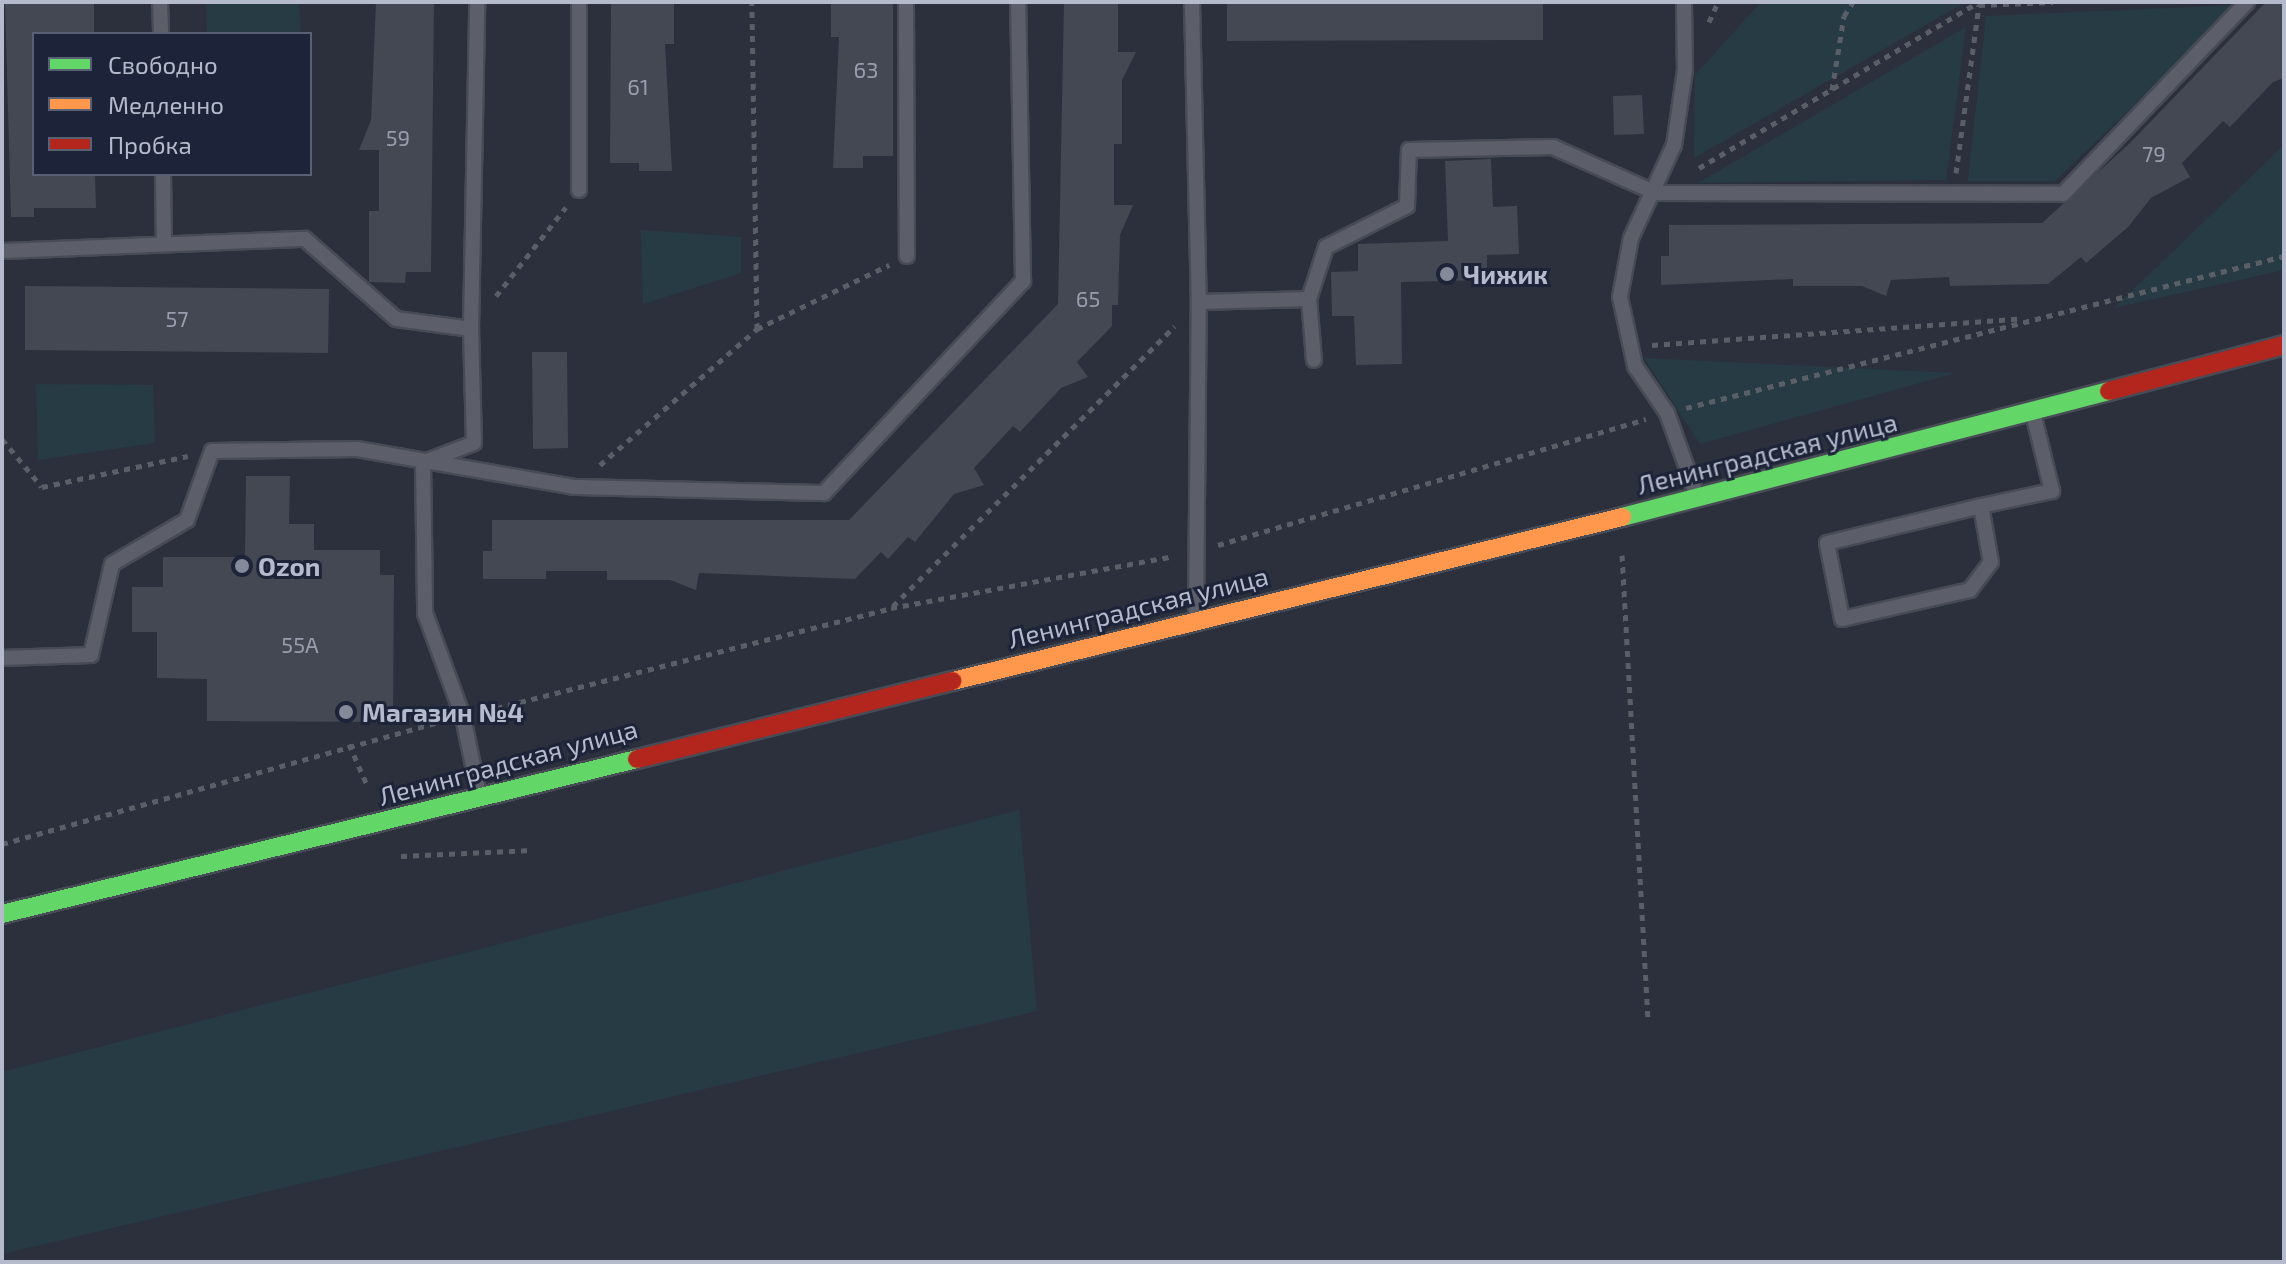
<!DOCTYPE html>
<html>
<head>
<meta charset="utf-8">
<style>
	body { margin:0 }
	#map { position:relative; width:2286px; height:1264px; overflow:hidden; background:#2b303c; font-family:"Exo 2",sans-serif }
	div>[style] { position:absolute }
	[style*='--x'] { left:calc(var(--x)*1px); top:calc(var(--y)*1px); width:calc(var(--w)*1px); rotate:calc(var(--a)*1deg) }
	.green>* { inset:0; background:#273b44 }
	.building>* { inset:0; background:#444852 }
	.path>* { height:5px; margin-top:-2.5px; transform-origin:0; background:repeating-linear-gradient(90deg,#595e67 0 6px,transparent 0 12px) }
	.roads { filter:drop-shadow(2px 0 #474b55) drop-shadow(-2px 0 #474b55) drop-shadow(0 2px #474b55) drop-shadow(0 -2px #474b55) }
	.lane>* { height:14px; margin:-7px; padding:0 7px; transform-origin:7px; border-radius:7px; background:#5c5f69 }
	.fast>* { height:18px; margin:-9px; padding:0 9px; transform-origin:9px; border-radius:9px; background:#63d668 }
	.slow>* { height:18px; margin:-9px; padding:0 9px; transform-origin:9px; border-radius:9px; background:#ff974d }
	.jam>* { height:18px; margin:-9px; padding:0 9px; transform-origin:9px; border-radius:9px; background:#b3261e }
	.dots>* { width:22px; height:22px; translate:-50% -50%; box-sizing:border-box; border:4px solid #1d2439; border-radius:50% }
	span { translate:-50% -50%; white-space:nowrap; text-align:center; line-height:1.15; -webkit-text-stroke:6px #1d2439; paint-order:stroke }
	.number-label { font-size:22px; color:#999eae }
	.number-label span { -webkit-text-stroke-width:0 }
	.poi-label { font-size:26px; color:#b5bbcd; font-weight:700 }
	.left { translate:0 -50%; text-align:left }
	.street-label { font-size:26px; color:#b5bbcd }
	.frame { position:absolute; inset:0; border:4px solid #b5bbcd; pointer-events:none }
	.legend { position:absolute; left:32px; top:32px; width:280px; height:144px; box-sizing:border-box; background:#1d2439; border:2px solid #5a6074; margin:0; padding:10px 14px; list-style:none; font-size:24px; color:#b5bbcd }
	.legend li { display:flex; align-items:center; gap:16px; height:40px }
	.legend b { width:40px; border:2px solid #5a6074 }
</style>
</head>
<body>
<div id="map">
	<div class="green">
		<i style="clip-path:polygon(206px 2px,299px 2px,301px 34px,207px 34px)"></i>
		<i style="clip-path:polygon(1761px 2px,1966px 2px,1694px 158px,1695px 75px)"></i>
		<i style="clip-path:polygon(2238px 5px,2055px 181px,1968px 181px,1986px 16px)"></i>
		<i style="clip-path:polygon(1966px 27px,1946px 180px,1698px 183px)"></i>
		<i style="clip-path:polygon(2284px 145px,2284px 270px,2114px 308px)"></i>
		<i style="clip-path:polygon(641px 230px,741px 237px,741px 273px,643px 304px)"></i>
		<i style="clip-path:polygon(1644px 358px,1956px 373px,1700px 444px)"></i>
		<i style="clip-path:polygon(36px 384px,153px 385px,155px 443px,38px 460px)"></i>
		<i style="clip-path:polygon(1019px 810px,1037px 1011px,2px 1254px,2px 1072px)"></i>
	</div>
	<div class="building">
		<i style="clip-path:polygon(5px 2px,94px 2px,94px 34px,34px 34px,34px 174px,95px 174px,96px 208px,34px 208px,34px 217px,11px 217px)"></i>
		<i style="clip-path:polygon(376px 2px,434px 2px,431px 272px,406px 272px,405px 283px,369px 282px,369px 211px,379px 211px,379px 150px,359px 150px,371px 120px)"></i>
		<i style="clip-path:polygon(611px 2px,674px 2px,674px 44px,665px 44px,672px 171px,639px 171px,639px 163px,610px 163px)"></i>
		<i style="clip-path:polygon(831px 2px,893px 2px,893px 156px,863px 156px,863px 168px,833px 168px,839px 37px,831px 37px)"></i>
		<i style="clip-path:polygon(1064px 2px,1118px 2px,1118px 52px,1136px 52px,1122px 80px,1122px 144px,1114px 144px,1114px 205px,1133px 205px,1120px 235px,1118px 305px,1112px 305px,1112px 326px,1077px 362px,1088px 377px,1061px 388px,1020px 432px,1013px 426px,974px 468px,984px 485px,954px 494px,915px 542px,908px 537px,888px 559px,881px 552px,855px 579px,699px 573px,696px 590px,670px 580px,607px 580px,607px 571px,546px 571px,546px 579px,483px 579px,483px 551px,492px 551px,492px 520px,849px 520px,1058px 304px)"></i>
		<i style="clip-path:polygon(1227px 2px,1543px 2px,1543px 40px,1227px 41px)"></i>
		<i style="clip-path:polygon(2266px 2px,2284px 2px,2284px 78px,2273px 82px,2230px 127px,2223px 121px,2182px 163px,2190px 177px,2151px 198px,2128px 227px,2086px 263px,2081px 257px,2048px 284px,1950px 286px,1949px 277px,1891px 280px,1886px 296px,1862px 286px,1793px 286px,1793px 279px,1661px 285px,1661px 256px,1669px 256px,1669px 225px,2042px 223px,2130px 143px)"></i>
		<i style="clip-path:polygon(1642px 95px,1644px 134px,1614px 135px,1613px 96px)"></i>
		<i style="clip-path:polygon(1491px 159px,1493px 207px,1517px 206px,1519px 254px,1487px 255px,1487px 280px,1401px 282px,1402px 364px,1356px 365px,1354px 316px,1332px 316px,1331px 272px,1358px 271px,1358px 244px,1448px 241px,1445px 161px)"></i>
		<i style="clip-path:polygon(25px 286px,329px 289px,328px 353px,25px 350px)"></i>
		<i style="clip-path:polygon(532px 352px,567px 352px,568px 448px,533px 449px)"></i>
		<i style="clip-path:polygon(246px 476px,290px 476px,289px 524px,314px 524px,314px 550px,380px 550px,380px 575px,394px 575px,393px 722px,207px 721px,207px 679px,157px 678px,157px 632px,132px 632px,132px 587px,163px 587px,163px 557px,245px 557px)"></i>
	</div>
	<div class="path">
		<i style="--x:1709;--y:22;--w:22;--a:-66"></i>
		<i style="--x:1832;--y:90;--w:75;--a:-80.8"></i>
		<i style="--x:1844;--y:16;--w:17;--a:-57"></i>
		<i style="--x:1699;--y:168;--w:326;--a:-30.7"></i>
		<i style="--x:1956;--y:173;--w:170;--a:-82.2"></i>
		<i style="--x:1979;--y:5;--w:74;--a:-2.3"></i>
		<i style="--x:496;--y:296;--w:113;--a:-51.8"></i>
		<i style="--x:757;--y:329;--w:147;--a:-25.9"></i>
		<i style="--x:1652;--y:345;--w:366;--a:-4.1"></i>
		<i style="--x:1686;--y:408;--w:617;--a:-14.26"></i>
		<i style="--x:2;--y:439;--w:62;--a:50.2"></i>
		<i style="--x:42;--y:487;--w:149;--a:-12"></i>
		<i style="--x:600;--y:465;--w:208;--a:-40.9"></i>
		<i style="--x:757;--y:329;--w:327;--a:-90.9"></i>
		<i style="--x:1218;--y:545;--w:446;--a:-16.4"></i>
		<i style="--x:1622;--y:555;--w:467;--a:86.8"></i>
		<i style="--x:893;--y:606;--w:397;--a:-44.8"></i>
		<i style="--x:485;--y:711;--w:419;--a:-14.2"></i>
		<i style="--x:891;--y:608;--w:287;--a:-10.4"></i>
		<i style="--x:349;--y:744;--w:47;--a:66.2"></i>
		<i style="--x:2;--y:844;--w:455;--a:-15.6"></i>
		<i style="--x:401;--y:856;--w:130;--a:-2.6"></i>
	</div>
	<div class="roads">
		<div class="lane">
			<i style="--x:160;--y:2;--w:32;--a:88"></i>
			<i style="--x:579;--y:2;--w:188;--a:90"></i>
			<i style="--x:906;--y:2;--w:254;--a:89.8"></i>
			<i style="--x:1192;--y:2;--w:300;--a:88.7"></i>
			<i style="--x:1684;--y:2;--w:68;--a:89.2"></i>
			<i style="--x:1685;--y:70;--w:76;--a:98.3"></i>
			<i style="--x:1674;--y:145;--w:102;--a:114.8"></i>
			<i style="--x:1631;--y:238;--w:60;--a:100.6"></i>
			<i style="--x:1620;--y:297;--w:71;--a:77.7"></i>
			<i style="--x:1635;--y:366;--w:57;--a:55.8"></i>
			<i style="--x:1667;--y:413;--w:88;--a:70.1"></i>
			<i style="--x:163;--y:174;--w:70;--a:89.2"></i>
			<i style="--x:2;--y:251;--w:303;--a:-2.3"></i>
			<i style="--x:305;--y:239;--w:121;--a:41.3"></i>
			<i style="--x:396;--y:319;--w:76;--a:7.6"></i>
			<i style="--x:1309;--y:299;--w:61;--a:85.3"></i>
			<i style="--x:423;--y:462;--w:151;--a:89.2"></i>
			<i style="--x:425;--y:613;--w:111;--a:69.9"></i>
			<i style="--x:463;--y:717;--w:79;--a:78.3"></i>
			<i style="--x:424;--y:462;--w:53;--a:-20.8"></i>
			<i style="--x:474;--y:443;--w:114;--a:-91.5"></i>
			<i style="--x:471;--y:329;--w:327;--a:-88.9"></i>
			<i style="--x:1981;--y:506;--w:57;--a:79.9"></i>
			<i style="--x:1991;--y:562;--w:35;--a:127"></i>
			<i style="--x:1970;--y:590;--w:131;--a:167.2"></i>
			<i style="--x:1842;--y:619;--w:77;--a:-101.2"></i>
			<i style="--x:1827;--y:543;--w:158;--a:-13.5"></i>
			<i style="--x:1981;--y:506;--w:73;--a:-11.9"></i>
			<i style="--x:2052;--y:491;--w:80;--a:-103.7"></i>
			<i style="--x:1196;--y:619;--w:317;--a:-89.5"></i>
			<i style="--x:1199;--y:302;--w:110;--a:-1.6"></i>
			<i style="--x:1309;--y:299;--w:55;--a:-71.9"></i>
			<i style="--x:1326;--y:247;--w:91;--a:-26.8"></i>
			<i style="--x:1407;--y:206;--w:56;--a:-88"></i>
			<i style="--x:1409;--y:150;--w:144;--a:-1.2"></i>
			<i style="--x:1553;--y:147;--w:113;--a:24.1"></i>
			<i style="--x:1656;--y:193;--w:407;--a:0.1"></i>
			<i style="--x:2063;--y:194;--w:266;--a:-46.2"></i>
			<i style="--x:2;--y:658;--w:89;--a:-1.9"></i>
			<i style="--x:91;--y:655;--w:93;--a:-77"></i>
			<i style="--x:112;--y:564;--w:87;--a:-30.4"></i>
			<i style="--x:187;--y:520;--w:73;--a:-70.1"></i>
			<i style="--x:212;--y:451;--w:145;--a:-0.8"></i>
			<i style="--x:357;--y:449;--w:220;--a:9.9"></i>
			<i style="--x:574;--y:487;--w:250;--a:1.4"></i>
			<i style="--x:824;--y:493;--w:291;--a:-46.8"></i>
			<i style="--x:1023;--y:281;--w:279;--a:-91"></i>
		</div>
		<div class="fast">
			<i style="--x:1622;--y:517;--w:503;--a:-14.51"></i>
			<i style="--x:2;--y:914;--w:654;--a:-13.72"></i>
		</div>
		<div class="slow">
			<i style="--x:953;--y:681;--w:689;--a:-13.77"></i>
		</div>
		<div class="jam">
			<i style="--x:2109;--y:391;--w:181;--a:-14.7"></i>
			<i style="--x:637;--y:759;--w:325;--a:-13.9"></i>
		</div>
	</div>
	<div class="dots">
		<i style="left:1447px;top:274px;background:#858a9a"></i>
		<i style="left:242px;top:566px;background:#858a9a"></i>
		<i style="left:346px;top:712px;background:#858a9a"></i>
	</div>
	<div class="number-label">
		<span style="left:866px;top:70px">63</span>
		<span style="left:638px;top:87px">61</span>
		<span style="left:398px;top:138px">59</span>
		<span style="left:2154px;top:154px">79</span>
		<span style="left:1088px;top:299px">65</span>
		<span style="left:177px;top:319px">57</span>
		<span style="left:300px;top:645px">55А</span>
	</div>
	<div class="poi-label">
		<span class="left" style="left:1463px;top:274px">Чижик</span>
		<span class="left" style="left:258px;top:566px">Ozon</span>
		<span class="left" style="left:362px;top:712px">Магазин №4</span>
	</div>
	<div class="street-label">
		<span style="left:1767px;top:453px;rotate:-14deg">Ленинградская улица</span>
		<span style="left:1138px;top:607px;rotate:-14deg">Ленинградская улица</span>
		<span style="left:508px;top:762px;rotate:-15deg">Ленинградская улица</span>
	</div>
	<div class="frame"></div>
	<ul class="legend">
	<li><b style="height:10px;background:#63d668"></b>Свободно</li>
	<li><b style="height:10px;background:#ff974d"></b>Медленно</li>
	<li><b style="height:10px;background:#b3261e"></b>Пробка</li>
	</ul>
</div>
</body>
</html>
